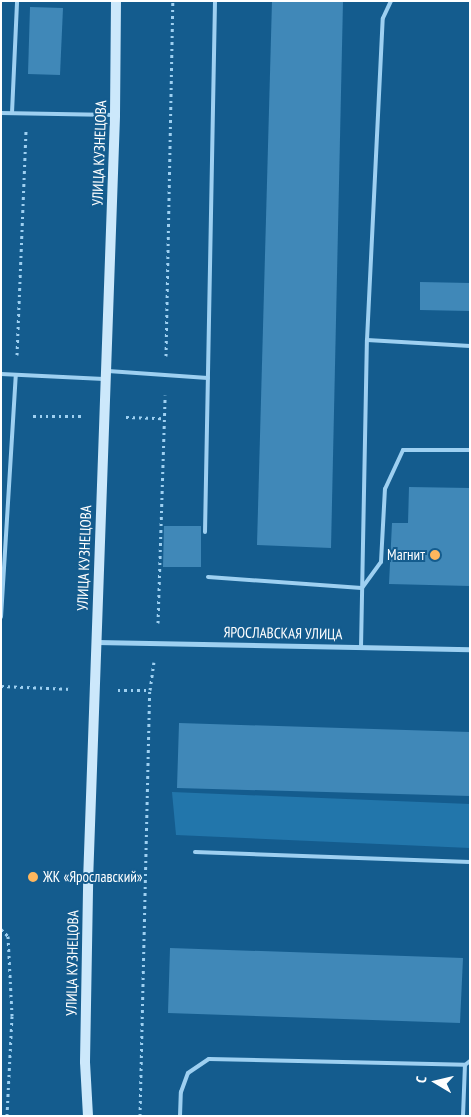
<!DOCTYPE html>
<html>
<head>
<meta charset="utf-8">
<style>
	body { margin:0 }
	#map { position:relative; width:471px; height:1117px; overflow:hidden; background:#145c8e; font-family:"PT Sans Narrow",sans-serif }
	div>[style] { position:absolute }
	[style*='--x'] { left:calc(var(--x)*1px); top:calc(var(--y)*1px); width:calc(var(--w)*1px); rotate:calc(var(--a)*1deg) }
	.green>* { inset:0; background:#2276ab }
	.building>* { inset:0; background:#4088b8 }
	.path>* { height:3px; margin-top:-1.5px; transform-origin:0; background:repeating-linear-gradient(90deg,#9ed0f1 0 2.5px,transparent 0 6.5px) }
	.lane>* { height:4px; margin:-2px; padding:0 2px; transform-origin:2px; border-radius:2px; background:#9ed0f1 }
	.street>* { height:5px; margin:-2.5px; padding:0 2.5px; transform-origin:2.5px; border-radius:2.5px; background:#9ed0f1 }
	.secondary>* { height:10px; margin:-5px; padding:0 5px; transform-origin:5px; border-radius:5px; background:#cce8fb }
	.dots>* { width:14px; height:14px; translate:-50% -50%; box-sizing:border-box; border:2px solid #145c8e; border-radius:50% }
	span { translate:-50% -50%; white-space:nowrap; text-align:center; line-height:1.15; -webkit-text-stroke:4px #145c8e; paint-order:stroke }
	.street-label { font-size:15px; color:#fff }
	.poi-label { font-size:15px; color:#fff }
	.right { translate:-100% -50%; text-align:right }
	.left { translate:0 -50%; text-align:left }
	.frame { position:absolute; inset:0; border:2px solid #fff; pointer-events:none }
	.north { position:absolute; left:411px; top:1057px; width:50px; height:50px; -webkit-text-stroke:4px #145c8e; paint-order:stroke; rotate:279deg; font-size:14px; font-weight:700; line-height:20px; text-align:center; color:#fff }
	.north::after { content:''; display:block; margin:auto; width:18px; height:22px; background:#fff; clip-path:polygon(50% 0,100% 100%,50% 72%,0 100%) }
</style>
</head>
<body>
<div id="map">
	<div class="green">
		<i style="clip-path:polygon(172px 792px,470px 804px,470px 848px,176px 835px)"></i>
	</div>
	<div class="building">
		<i style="clip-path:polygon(272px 1px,343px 1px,331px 548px,257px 545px)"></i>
		<i style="clip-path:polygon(30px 7px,63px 8px,60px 75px,28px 74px)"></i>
		<i style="clip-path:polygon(420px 282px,470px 283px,470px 311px,420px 310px)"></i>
		<i style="clip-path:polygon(409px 487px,470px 488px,470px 586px,389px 584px,392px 523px,408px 523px)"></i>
		<i style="clip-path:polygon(164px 526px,201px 526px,201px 567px,163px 567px)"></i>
		<i style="clip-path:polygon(179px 723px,470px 732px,470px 796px,177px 788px)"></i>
		<i style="clip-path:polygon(170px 948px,463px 958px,460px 1023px,168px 1013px)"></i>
	</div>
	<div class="path">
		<i style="--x:17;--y:355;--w:224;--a:-87.7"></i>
		<i style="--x:166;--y:356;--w:355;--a:-88.9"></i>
		<i style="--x:33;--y:416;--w:49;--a:0"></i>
		<i style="--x:126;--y:417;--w:37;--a:2"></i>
		<i style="--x:158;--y:623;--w:228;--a:-88.2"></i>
		<i style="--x:1;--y:686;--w:71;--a:2.4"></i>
		<i style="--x:118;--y:690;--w:32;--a:0"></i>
		<i style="--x:1;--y:929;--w:10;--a:45"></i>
		<i style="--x:8;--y:936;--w:80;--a:87.1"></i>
		<i style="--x:12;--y:1016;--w:100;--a:92.9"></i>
		<i style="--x:140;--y:1116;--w:426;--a:-88.7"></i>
		<i style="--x:150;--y:690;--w:28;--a:-82"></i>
	</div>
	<div class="lane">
		<i style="--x:1;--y:113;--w:113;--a:1"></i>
		<i style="--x:12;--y:113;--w:112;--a:-87.4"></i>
		<i style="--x:367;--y:340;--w:103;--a:3.3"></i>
		<i style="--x:108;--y:371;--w:100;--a:4"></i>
		<i style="--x:1;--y:374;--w:103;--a:2.8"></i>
		<i style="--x:205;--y:532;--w:531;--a:-88.92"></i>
		<i style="--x:208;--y:577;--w:154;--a:4.1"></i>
		<i style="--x:362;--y:588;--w:32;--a:-54"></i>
		<i style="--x:381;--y:562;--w:73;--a:-86.9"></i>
		<i style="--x:385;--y:489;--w:43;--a:-65.2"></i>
		<i style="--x:403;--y:450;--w:67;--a:0"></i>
		<i style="--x:1;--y:617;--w:242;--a:-86.5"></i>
		<i style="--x:361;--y:648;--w:308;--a:-88.9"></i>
		<i style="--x:367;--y:340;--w:322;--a:-87.2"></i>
		<i style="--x:383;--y:18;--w:19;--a:-65"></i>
		<i style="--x:195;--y:852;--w:275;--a:2.1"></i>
		<i style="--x:180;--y:1116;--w:24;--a:-88"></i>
		<i style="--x:181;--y:1092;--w:20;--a:-70"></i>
		<i style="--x:188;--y:1073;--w:25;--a:-34"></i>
		<i style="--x:209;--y:1059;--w:256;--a:1.3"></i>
		<i style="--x:463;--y:1116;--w:51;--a:-87.8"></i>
		<i style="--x:465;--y:1065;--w:6;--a:-39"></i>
	</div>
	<div class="street">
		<i style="--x:96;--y:642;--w:374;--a:1.1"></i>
	</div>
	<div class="secondary">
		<i style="--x:88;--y:1116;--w:54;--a:-93.2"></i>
		<i style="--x:85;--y:1062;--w:180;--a:-89"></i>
		<i style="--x:88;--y:882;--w:767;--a:-87.98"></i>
		<i style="--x:115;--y:115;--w:114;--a:-89.5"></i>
	</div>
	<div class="dots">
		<i style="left:435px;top:555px;background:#ffb75d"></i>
		<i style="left:33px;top:877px;background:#ffb75d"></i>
	</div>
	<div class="street-label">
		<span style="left:99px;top:153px;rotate:-88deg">УЛИЦА КУЗНЕЦОВА</span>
		<span style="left:84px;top:558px;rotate:-88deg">УЛИЦА КУЗНЕЦОВА</span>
		<span style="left:283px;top:633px;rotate:1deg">ЯРОСЛАВСКАЯ УЛИЦА</span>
		<span style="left:72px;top:963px;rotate:-89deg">УЛИЦА КУЗНЕЦОВА</span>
	</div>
	<div class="poi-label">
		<span class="right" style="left:425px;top:555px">Магнит</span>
		<span class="left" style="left:43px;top:877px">ЖК «Ярославский»</span>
	</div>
	<div class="frame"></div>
	<div class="north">С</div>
</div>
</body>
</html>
